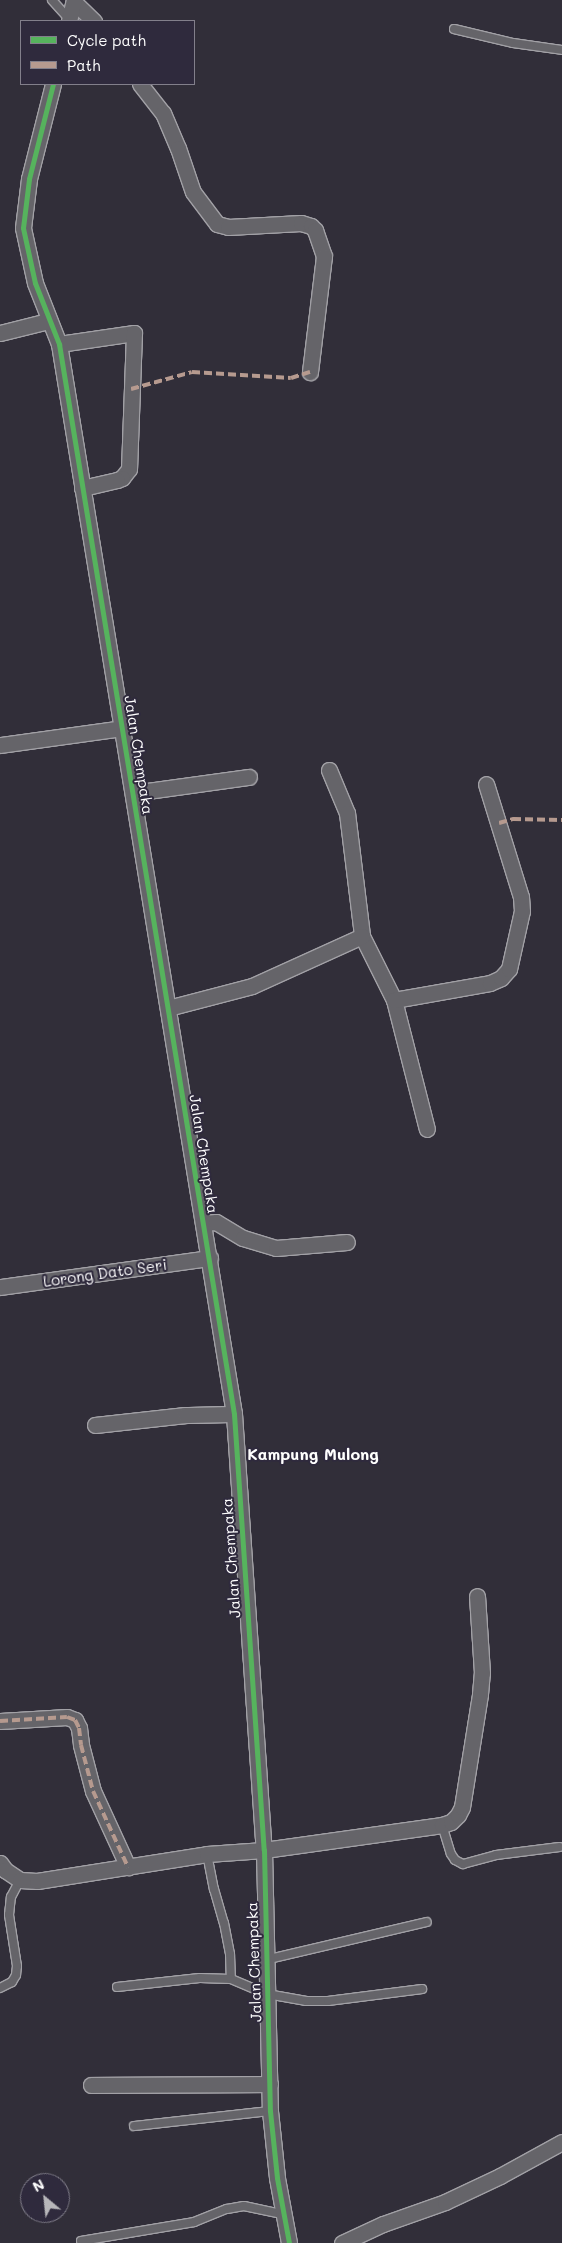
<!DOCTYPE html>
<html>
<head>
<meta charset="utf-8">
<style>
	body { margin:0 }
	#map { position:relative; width:562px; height:2243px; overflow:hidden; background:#312e39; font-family:Mali,sans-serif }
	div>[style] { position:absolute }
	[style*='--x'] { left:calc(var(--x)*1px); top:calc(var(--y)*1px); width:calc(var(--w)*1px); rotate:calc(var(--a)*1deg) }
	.roads { filter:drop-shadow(1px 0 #a2a1a6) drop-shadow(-1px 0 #a2a1a6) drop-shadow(0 1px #a2a1a6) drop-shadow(0 -1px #a2a1a6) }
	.service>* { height:8px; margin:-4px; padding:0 4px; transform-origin:4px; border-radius:4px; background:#656469 }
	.minor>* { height:15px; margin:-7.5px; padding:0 7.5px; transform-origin:7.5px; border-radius:7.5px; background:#656469 }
	.quiet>* { height:4px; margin-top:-2px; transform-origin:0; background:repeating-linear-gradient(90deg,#b69a8f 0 8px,transparent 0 12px) }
	.cycleway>* { height:5px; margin:-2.5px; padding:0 2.5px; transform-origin:2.5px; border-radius:2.5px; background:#56b35d }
	span { translate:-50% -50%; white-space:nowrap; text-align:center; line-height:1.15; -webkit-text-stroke:4px #2f2a3d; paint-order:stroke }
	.street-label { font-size:15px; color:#fff }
	.neighbourhood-label { font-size:16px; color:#fff; font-weight:700 }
	.legend { position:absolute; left:20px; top:20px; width:175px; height:65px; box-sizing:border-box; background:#2f2a3d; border:1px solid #827f8b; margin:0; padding:6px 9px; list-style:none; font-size:15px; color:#fff }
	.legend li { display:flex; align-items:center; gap:10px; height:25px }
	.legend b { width:25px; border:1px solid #827f8b }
	.north { position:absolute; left:20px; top:2173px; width:50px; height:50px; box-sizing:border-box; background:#2f2a3d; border:1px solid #827f8b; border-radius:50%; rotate:332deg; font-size:14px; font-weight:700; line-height:20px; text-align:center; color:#fff }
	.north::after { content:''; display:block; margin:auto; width:18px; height:22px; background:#b7b6ba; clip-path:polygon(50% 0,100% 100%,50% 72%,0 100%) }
</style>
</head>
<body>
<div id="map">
	<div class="roads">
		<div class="service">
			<i style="--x:52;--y:0;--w:25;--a:48"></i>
			<i style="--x:454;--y:29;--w:61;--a:13.3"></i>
			<i style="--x:513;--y:43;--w:49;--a:8.1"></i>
			<i style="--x:442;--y:1825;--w:30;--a:73"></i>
			<i style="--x:451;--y:1854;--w:7;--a:56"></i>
			<i style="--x:455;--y:1860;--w:9;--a:27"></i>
			<i style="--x:463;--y:1864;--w:34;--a:-15"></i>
			<i style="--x:496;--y:1855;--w:64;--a:-7.1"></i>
			<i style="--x:207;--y:1854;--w:36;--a:79"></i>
			<i style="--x:214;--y:1889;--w:35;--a:74"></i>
			<i style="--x:224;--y:1923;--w:32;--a:79"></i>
			<i style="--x:230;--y:1954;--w:25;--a:88"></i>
			<i style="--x:265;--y:1960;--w:166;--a:-13.2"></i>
			<i style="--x:117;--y:1987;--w:83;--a:-6.2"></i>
			<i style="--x:200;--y:1978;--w:31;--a:2"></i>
			<i style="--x:231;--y:1979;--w:39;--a:23"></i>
			<i style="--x:267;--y:1994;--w:40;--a:10"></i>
			<i style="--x:306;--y:2001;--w:22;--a:0"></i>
			<i style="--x:328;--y:2001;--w:95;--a:-7.3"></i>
			<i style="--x:0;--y:1988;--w:13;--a:-27"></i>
			<i style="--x:12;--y:1982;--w:8;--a:-60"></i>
			<i style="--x:16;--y:1975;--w:9;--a:-84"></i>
			<i style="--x:17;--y:1966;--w:52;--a:-98.9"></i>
			<i style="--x:9;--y:1915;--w:18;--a:-84"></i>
			<i style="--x:11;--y:1897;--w:19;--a:-62"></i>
			<i style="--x:134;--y:2126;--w:137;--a:-6.3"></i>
			<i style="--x:81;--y:2241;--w:115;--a:-9.5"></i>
			<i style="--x:194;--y:2222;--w:35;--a:-22"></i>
			<i style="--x:227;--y:2209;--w:17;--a:-10"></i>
			<i style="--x:244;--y:2206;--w:39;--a:12"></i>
		</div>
		<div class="minor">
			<i style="--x:74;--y:2;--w:28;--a:44"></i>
			<i style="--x:69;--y:21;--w:22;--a:-77"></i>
			<i style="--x:53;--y:84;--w:98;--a:104.2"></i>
			<i style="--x:29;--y:179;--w:49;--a:97"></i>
			<i style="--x:23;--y:228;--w:56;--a:77.7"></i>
			<i style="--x:35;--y:283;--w:66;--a:68.5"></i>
			<i style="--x:59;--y:344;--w:1084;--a:80.71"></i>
			<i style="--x:234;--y:1414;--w:437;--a:86.1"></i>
			<i style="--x:264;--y:1850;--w:261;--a:88.7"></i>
			<i style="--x:270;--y:2111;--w:67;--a:84"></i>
			<i style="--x:277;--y:2178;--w:66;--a:79.5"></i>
			<i style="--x:140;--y:84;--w:37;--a:52"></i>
			<i style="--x:163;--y:113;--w:38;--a:67"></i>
			<i style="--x:178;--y:148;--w:46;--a:71.2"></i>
			<i style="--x:193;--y:192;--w:40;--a:53"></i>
			<i style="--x:217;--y:224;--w:11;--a:15"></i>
			<i style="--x:228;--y:227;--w:73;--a:-3.1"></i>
			<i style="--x:301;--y:223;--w:10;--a:17"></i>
			<i style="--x:311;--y:226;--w:6;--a:45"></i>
			<i style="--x:315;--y:230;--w:28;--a:71"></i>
			<i style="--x:324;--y:256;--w:117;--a:96.9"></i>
			<i style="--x:0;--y:333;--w:49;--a:-14"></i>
			<i style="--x:59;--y:344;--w:76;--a:-8.3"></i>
			<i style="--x:134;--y:333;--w:136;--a:92.1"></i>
			<i style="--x:129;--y:469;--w:11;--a:128"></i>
			<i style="--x:122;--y:478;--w:5;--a:158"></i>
			<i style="--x:117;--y:480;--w:36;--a:167"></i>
			<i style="--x:0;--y:745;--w:123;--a:-7.9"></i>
			<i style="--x:329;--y:770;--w:47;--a:67.3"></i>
			<i style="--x:347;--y:813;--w:124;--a:83"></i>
			<i style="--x:362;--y:936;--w:72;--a:63.4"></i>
			<i style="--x:394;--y:1000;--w:133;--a:75.7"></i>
			<i style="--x:133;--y:793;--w:117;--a:-7.9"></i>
			<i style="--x:394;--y:1000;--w:97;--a:-10"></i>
			<i style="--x:490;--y:983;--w:12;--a:-24"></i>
			<i style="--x:501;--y:978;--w:12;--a:-48"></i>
			<i style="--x:509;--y:969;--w:59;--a:-77.4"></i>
			<i style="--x:522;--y:911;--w:14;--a:-94"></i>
			<i style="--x:521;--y:897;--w:118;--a:-107.2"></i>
			<i style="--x:168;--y:1008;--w:87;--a:-14.7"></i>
			<i style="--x:252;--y:986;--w:121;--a:-24.4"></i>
			<i style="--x:203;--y:1223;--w:13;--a:-4"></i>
			<i style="--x:216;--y:1222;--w:31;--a:31"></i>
			<i style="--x:243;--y:1238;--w:34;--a:17"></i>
			<i style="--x:276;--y:1248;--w:71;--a:-4.8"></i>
			<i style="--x:0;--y:1287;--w:212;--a:-7.9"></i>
			<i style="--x:95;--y:1425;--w:91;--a:-6.3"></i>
			<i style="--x:185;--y:1415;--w:49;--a:-1.2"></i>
			<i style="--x:0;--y:1721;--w:67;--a:-3.4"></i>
			<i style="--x:67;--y:1717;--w:9;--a:21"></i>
			<i style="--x:75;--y:1720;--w:9;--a:63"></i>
			<i style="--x:79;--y:1728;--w:17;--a:83"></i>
			<i style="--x:81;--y:1745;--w:48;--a:75.4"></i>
			<i style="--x:93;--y:1791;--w:84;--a:65.3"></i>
			<i style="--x:0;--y:1863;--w:9;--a:54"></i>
			<i style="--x:5;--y:1870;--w:18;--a:34"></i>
			<i style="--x:20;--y:1880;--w:17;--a:3"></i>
			<i style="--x:37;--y:1881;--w:172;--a:-9"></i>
			<i style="--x:207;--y:1854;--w:57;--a:-4"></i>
			<i style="--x:264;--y:1850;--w:180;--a:-8"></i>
			<i style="--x:442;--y:1825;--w:9;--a:-18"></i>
			<i style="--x:451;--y:1822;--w:10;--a:-45"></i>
			<i style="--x:458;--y:1815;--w:9;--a:-63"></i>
			<i style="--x:462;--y:1807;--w:114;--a:-80.9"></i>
			<i style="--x:480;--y:1694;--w:21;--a:-85"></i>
			<i style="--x:482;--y:1673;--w:77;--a:-93.7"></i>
			<i style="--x:91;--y:2085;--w:179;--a:-0.3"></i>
			<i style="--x:342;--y:2243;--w:45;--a:-24.9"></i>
			<i style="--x:383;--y:2224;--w:66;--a:-19.5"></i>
			<i style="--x:445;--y:2202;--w:61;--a:-25.3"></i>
			<i style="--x:500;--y:2176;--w:71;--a:-28.7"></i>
		</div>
	</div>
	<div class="quiet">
		<i style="--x:131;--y:389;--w:63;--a:-15.6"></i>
		<i style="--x:192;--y:372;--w:99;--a:3.5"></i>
		<i style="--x:291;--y:378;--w:20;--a:-18"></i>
		<i style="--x:499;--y:823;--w:15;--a:-16"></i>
		<i style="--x:513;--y:819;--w:49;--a:1.2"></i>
		<i style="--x:0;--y:1721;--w:67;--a:-3.4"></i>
		<i style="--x:67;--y:1717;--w:9;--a:21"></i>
		<i style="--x:75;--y:1720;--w:9;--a:63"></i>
		<i style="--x:79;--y:1728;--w:17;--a:83"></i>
		<i style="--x:81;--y:1745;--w:48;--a:75.4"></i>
		<i style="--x:93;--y:1791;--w:84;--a:65.3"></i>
	</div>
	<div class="cycleway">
		<i style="--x:53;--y:84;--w:98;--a:104.2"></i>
		<i style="--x:29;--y:179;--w:49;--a:97"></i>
		<i style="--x:23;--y:228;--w:56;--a:77.7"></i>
		<i style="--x:35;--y:283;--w:66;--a:68.5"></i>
		<i style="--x:59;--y:344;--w:1084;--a:80.71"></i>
		<i style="--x:234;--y:1414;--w:437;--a:86.1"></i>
		<i style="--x:264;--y:1850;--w:261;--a:88.7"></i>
		<i style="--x:270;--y:2111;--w:67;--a:84"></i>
		<i style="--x:277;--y:2178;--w:66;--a:79.5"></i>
	</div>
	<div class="street-label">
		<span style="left:139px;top:755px;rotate:81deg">Jalan Chempaka</span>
		<span style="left:204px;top:1154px;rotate:81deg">Jalan Chempaka</span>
		<span style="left:105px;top:1273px;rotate:-8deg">Lorong Dato Seri</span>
		<span style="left:231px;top:1558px;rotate:-94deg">Jalan Chempaka</span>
		<span style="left:254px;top:1962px;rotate:-92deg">Jalan Chempaka</span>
	</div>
	<div class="neighbourhood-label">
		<span style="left:313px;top:1454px">Kampung Mulong</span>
	</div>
	<ul class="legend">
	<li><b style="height:6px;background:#56b35d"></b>Cycle path</li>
	<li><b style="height:6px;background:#b69a8f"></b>Path</li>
	</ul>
	<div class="north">N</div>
</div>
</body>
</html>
